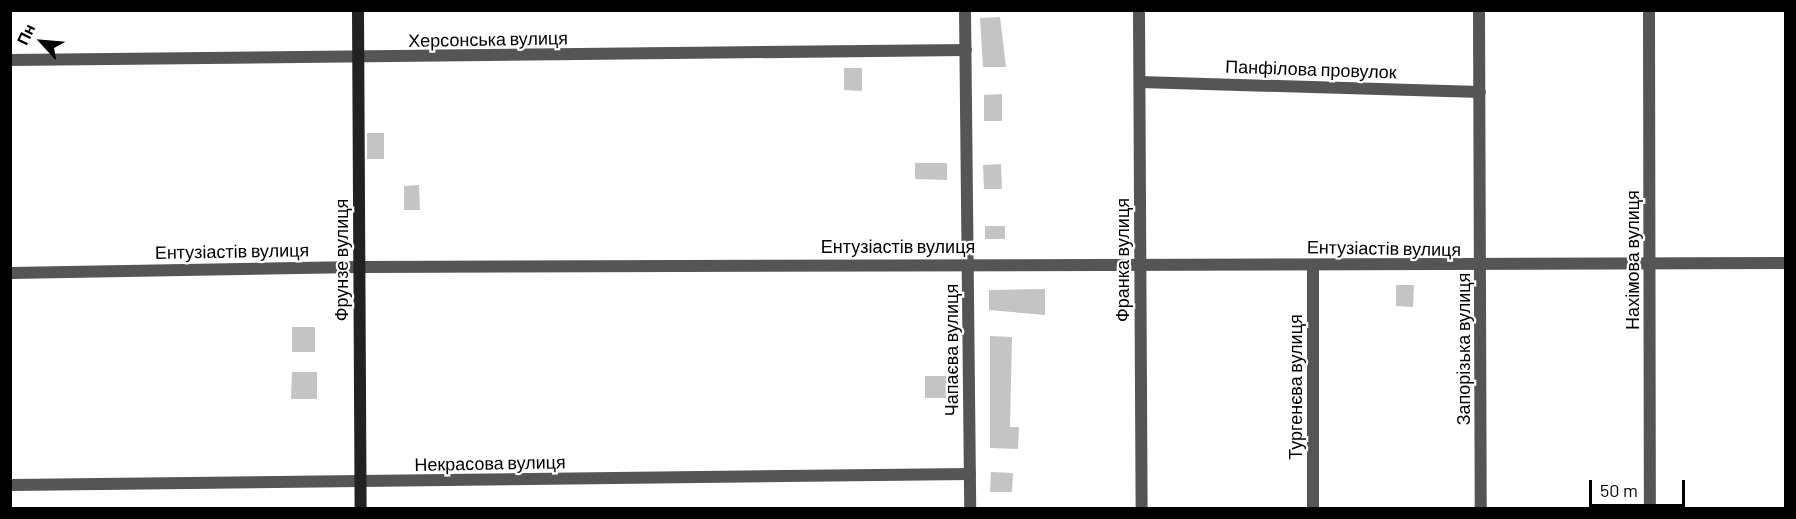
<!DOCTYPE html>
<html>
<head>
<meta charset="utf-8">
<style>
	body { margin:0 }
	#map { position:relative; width:1796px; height:519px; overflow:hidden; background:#fff; font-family:Barlow,sans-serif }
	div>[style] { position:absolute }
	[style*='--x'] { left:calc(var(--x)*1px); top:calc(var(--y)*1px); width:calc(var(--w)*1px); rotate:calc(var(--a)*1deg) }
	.building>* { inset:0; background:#c4c4c4 }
	.street>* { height:12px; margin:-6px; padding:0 6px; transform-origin:6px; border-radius:6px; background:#555 }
	.secondary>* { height:12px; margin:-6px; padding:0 6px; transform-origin:6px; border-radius:6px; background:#222 }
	span { translate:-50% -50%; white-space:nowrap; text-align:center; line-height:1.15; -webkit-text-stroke:4.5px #fff; paint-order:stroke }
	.street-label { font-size:18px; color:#000 }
	.frame { position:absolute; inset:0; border:12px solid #000; pointer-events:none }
	.north { position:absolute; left:12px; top:12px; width:60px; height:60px; -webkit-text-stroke:4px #fff; paint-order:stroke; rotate:296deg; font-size:16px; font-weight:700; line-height:24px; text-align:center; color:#000 }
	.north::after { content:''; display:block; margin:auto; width:21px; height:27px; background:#000; clip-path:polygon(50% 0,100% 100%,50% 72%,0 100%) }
	.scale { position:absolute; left:1589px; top:480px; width:96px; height:27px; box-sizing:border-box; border:3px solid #000; border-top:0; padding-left:8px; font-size:18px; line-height:21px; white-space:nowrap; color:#000; -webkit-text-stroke:4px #fff; paint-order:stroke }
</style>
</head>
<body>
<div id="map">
	<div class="building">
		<i style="clip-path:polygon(1000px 17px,1006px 67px,983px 67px,980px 18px)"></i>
		<i style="clip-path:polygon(844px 68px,862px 68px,862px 91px,844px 90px)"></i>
		<i style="clip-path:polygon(1002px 94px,1002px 121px,984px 121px,984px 95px)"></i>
		<i style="clip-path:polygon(367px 133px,384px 133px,384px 159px,367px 159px)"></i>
		<i style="clip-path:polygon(915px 163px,947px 163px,947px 180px,915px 179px)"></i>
		<i style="clip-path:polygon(1001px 164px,1002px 189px,984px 189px,983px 165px)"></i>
		<i style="clip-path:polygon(419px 185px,420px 210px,404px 210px,404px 186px)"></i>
		<i style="clip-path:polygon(985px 226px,1005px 226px,1005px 239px,985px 239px)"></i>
		<i style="clip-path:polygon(1396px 285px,1414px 285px,1413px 307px,1396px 306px)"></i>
		<i style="clip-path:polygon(1045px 289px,1045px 315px,989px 310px,989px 290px)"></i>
		<i style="clip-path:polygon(292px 327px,315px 327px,315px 352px,292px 352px)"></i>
		<i style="clip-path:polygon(990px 336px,1012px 337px,1010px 427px,1019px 427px,1018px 449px,990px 448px)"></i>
		<i style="clip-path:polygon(292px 372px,317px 372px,317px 399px,291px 399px)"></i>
		<i style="clip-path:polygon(925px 376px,949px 376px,949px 398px,925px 398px)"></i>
		<i style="clip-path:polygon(991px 472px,1013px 473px,1012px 492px,990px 492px)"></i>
	</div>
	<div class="street">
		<i style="--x:965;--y:10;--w:498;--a:89.4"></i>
		<i style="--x:1139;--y:10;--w:498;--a:89.7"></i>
		<i style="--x:1479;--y:10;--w:498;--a:89.8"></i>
		<i style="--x:1649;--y:10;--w:498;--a:89.9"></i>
		<i style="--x:10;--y:60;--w:956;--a:-0.6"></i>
		<i style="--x:1140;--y:82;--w:340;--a:1.7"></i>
		<i style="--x:10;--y:273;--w:349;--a:-1"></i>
		<i style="--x:359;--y:267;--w:1427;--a:-0.16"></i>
		<i style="--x:10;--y:485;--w:960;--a:-0.66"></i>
		<i style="--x:1313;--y:508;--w:243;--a:-90"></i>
	</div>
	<div class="secondary">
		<i style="--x:358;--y:10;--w:498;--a:89.7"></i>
	</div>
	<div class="street-label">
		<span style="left:488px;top:39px;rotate:-1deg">Херсонська вулиця</span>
		<span style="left:1311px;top:69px;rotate:2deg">Панфілова провулок</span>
		<span style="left:898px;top:246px">Ентузіастів вулиця</span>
		<span style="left:1384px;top:248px;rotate:1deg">Ентузіастів вулиця</span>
		<span style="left:232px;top:251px;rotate:-1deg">Ентузіастів вулиця</span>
		<span style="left:341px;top:260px;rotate:-90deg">Фрунзе вулиця</span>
		<span style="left:1122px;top:260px;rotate:-90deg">Франка вулиця</span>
		<span style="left:1632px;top:260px;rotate:-90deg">Нахімова вулиця</span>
		<span style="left:1463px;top:349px;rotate:-90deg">Запорізька вулиця</span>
		<span style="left:951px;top:350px;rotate:-90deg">Чапаєва вулиця</span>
		<span style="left:1295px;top:387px;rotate:-90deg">Тургенєва вулиця</span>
		<span style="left:490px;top:463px;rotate:-1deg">Некрасова вулиця</span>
	</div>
	<div class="frame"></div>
	<div class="north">Пн</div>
	<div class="scale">50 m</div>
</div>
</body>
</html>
